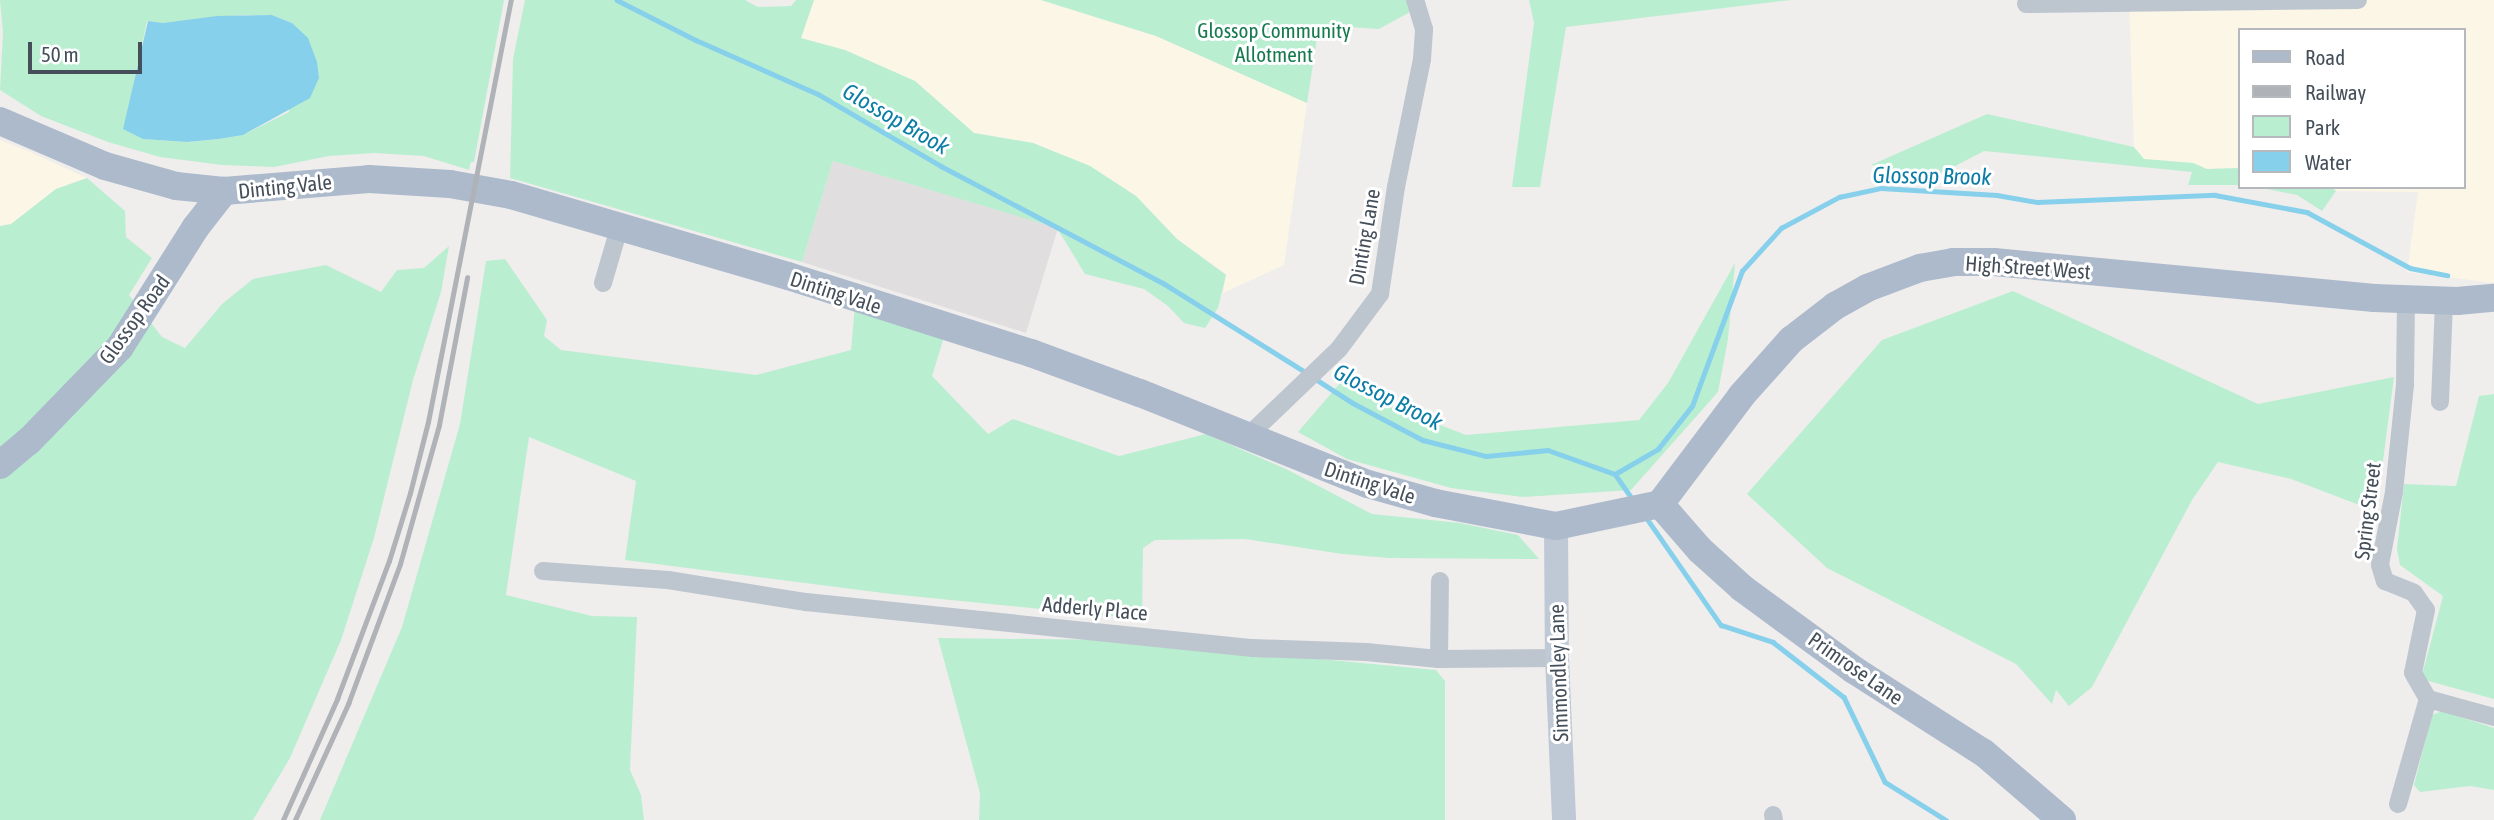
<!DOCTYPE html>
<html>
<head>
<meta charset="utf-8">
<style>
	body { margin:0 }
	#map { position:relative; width:2494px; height:820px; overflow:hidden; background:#f0eded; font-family:"Asap Condensed",sans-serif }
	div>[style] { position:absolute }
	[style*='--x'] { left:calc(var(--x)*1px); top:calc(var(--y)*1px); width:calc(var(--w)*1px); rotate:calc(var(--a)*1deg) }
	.commercial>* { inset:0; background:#fbf6e5 }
	.education>* { inset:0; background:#e1dedf }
	.green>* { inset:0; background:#baeed1 }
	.water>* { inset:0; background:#87d0eb }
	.stream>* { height:4.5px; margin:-2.25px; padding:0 2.25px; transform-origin:2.25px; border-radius:2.25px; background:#87d0eb }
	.street>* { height:18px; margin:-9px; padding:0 9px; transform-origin:9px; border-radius:9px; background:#bdc6cf }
	.secondary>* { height:24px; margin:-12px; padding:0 12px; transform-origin:12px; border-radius:12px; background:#bfc9d6 }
	.primary>* { height:28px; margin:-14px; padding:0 14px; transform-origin:14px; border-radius:14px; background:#acbacc }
	.rail>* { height:4.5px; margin:-2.25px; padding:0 2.25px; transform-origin:2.25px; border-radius:2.25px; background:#afb2b7 }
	span { translate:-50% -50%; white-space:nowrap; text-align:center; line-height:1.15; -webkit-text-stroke:6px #fff; paint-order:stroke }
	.park-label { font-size:21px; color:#177a4e }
	.street-label { font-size:21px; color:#454f5a }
	.water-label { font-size:23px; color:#0c7da6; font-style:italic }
	.legend { position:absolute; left:2238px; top:28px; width:228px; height:161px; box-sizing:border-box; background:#fff; border:2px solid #b5b9bd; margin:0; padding:9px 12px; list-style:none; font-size:21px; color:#454f5a }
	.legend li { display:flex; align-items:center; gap:14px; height:35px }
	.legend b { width:35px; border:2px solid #b5b9bd }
	.scale { position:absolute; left:28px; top:42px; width:114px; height:32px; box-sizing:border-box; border:4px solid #454f5a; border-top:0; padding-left:9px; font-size:21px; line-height:24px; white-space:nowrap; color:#454f5a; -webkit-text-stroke:5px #fff; paint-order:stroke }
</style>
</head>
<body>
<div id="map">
	<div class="commercial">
		<i style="clip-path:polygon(814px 0,1041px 0,1156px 36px,1307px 103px,1284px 265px,1223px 293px,1226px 274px,1177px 239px,1136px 196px,1090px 166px,1033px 143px,974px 133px,915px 81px,801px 38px)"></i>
		<i style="clip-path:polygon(2129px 0,2494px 0,2494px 283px,2407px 272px,2418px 192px,2336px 191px,2331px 187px,2464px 187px,2464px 30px,2240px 30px,2240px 168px,2206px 169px,2193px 163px,2144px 159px,2134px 147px)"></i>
		<i style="clip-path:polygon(0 140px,28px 151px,87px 178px,56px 189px,11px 224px,0 226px)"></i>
	</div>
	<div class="education">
		<i style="clip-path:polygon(833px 161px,1058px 228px,1026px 333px,802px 262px)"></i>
	</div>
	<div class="green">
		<i style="clip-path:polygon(evenodd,0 0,504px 0,474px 162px,471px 162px,469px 170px,424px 156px,374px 153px,329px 156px,274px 167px,222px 165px,160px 157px,108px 142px,41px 116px,0 90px,3px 33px,0 0,243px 15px,272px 15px,292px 23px,289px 112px,243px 135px,219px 139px,187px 142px,143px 139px,124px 129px,147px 21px,163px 23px,243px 15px)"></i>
		<i style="clip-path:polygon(525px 0,745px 0,758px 7px,791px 6px,796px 0,814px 0,801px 38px,845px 50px,915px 81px,974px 133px,1033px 143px,1090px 166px,1136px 196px,1177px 239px,1226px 275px,1218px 308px,1205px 328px,1184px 323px,1168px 306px,1144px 289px,1085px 274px,1057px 228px,833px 161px,802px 262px,510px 178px,513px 59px)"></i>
		<i style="clip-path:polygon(1041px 0,1407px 0,1410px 12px,1379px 29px,1319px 25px,1307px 103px,1156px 36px)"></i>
		<i style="clip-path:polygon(1529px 0,1791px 0,1566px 27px,1540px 187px,1512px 187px,1534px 23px)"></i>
		<i style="clip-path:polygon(1987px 114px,2134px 147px,2144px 159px,2193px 163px,2207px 169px,2240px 168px,2240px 185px,2188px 185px,2192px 172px,1984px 151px,1936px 176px,1871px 165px)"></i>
		<i style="clip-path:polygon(87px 178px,125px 211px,126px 237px,152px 258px,129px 295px,162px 337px,185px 348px,222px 304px,253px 279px,326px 265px,381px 292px,397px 270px,424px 268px,449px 246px,441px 292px,413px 380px,374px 538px,341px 640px,290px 758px,253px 820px,0 820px,0 226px,11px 224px,56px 189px)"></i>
		<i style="clip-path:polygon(2257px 187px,2331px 187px,2336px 191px,2322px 211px,2297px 195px)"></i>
		<i style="clip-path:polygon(505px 259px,547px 320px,544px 336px,561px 350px,756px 375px,851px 350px,855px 305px,945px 334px,932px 376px,988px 434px,1013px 419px,1119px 456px,1206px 434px,1288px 470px,1372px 514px,1460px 523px,1518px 535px,1539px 559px,1389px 558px,1342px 554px,1245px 539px,1155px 540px,1143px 548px,1142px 619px,891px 594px,625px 560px,636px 481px,529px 437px,506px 595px,592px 616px,637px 617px,630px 770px,641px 795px,644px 820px,320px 820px,402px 627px,460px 424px,486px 261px)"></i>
		<i style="clip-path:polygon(1735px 263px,1728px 339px,1718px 392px,1631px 490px,1523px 497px,1451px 488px,1347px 459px,1298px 432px,1346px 376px,1404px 411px,1466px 435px,1639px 420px,1668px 383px)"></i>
		<i style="clip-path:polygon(2013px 291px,2258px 404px,2394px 377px,2381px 476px,2370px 509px,2291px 479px,2218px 462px,2192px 500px,2092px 687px,2069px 706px,2056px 690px,2052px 704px,2016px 664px,1827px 568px,1747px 494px,1882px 340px)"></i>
		<i style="clip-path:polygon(2494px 394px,2494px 699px,2421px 679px,2443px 596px,2400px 565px,2397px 549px,2404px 484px,2456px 486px,2479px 396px)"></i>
		<i style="clip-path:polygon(938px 638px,1120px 640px,1436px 670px,1445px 681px,1445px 820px,979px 820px,980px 793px)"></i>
		<i style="clip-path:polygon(2442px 711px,2494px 728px,2494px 790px,2470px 786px,2420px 792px,2414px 785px,2432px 715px)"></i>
	</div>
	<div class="water">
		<i style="clip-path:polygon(272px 15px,292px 23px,308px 38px,317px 62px,319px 78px,310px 98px,243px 135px,219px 139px,187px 142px,143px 139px,123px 129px,148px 21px,163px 23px,217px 16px)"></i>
	</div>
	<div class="stream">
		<i style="--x:617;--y:0;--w:89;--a:26.9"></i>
		<i style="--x:696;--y:40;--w:133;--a:23.9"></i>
		<i style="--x:818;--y:94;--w:143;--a:30.3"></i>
		<i style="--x:941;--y:166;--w:251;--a:27.8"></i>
		<i style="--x:1163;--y:283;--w:170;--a:32"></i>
		<i style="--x:1314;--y:378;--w:46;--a:32.7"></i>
		<i style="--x:1353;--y:403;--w:79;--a:27.9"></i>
		<i style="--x:1423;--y:440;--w:65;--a:14.3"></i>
		<i style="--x:1486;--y:456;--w:62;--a:-5.5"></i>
		<i style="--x:1548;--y:450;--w:71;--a:19.7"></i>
		<i style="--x:1615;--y:474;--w:50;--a:-30.2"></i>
		<i style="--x:1658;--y:449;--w:55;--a:-51.7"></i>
		<i style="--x:1692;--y:406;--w:144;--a:-69.7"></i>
		<i style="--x:1742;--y:271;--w:58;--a:-47.8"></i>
		<i style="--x:1781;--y:228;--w:66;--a:-28.1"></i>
		<i style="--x:1839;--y:197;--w:43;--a:-12.1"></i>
		<i style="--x:1881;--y:188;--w:116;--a:3.5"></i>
		<i style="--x:1997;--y:195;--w:41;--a:9.9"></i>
		<i style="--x:2037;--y:202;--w:178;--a:-2.3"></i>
		<i style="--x:2215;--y:195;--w:94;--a:10.5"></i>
		<i style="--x:2307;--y:212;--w:117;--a:28.5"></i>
		<i style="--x:2410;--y:268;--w:38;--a:11"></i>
		<i style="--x:1615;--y:474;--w:28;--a:55"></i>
		<i style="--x:1648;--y:520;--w:128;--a:55.2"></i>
		<i style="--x:1721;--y:625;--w:55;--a:18.1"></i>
		<i style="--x:1773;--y:642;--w:90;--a:37.8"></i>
		<i style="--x:1844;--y:697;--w:94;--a:64.2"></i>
		<i style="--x:1885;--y:782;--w:72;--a:31.9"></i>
	</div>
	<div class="street">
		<i style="--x:2026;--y:4;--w:332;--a:-0.7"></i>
		<i style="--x:603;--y:283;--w:60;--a:-73.7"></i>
		<i style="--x:2406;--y:300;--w:85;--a:90.7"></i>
		<i style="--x:2405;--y:385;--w:108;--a:95.9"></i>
		<i style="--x:2394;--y:492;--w:74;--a:100.9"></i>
		<i style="--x:2380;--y:565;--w:17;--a:73"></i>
		<i style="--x:2385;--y:581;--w:31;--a:22"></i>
		<i style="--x:2414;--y:593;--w:21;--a:55"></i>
		<i style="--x:2426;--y:610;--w:64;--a:101.7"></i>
		<i style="--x:2413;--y:673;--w:30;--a:60"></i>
		<i style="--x:2440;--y:402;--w:101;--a:-87.7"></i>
		<i style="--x:1249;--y:435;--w:124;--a:-43.7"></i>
		<i style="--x:1339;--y:349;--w:69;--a:-53.3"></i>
		<i style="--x:1380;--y:294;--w:108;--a:-81.5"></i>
		<i style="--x:1396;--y:187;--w:131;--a:-78.5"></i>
		<i style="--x:1422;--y:59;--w:30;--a:-86"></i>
		<i style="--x:1424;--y:29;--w:30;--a:-107"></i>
		<i style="--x:543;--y:571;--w:125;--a:4.1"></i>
		<i style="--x:668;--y:580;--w:140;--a:9.1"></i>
		<i style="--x:806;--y:602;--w:449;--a:5.9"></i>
		<i style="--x:1253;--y:648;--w:113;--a:2"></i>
		<i style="--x:1366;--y:652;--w:73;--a:5.5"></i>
		<i style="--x:1439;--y:659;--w:118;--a:-0.5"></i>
		<i style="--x:1439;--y:659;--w:78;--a:-89.3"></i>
		<i style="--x:2428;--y:699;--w:68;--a:15.3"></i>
		<i style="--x:2398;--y:804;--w:109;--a:-74.1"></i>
		<i style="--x:1773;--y:815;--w:5;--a:79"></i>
	</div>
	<div class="secondary">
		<i style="--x:1556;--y:526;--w:132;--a:89.6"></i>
		<i style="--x:1557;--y:658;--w:162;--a:87.5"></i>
	</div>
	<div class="primary">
		<i style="--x:0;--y:121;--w:114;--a:23.2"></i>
		<i style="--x:105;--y:166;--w:74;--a:15.7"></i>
		<i style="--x:176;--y:186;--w:48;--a:5.9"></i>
		<i style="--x:224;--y:191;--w:145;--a:-4.7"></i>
		<i style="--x:369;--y:179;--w:81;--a:3.5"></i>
		<i style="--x:450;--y:184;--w:62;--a:10.2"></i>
		<i style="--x:511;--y:195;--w:289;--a:16.3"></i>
		<i style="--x:788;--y:276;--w:255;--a:17.6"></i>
		<i style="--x:1031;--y:353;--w:116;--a:20.2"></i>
		<i style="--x:1140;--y:393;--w:245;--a:21.8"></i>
		<i style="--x:1368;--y:484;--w:70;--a:15.8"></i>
		<i style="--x:1435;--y:503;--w:123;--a:10.8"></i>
		<i style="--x:1556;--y:526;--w:106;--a:-11.9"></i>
		<i style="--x:0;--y:465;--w:38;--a:-40"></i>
		<i style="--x:29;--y:441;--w:131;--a:-45.9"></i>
		<i style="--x:120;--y:347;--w:142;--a:-57.7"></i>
		<i style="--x:196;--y:227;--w:46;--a:-52.1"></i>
		<i style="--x:1660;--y:504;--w:136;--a:-53"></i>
		<i style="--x:1742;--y:395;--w:74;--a:-48.3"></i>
		<i style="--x:1791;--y:340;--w:56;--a:-37.7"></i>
		<i style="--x:1835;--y:306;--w:37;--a:-29"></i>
		<i style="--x:1867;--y:288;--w:57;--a:-20.7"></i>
		<i style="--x:1920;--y:268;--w:34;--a:-10"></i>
		<i style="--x:1953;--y:262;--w:41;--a:0"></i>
		<i style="--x:1994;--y:262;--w:382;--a:5.4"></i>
		<i style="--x:2374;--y:298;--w:83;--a:2.1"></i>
		<i style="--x:2457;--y:301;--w:37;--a:-5"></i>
		<i style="--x:1660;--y:504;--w:61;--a:49"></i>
		<i style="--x:1700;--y:550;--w:57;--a:42.1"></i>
		<i style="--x:1742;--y:588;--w:139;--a:36.2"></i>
		<i style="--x:1854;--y:670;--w:154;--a:32.6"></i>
		<i style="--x:1984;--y:753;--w:103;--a:40.7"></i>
	</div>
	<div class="rail">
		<i style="--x:283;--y:820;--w:133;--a:-65.9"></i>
		<i style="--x:337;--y:699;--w:147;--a:-69.4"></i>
		<i style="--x:389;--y:561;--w:71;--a:-72.8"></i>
		<i style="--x:410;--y:493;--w:73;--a:-75.8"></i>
		<i style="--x:428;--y:422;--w:430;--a:-78.9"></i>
		<i style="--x:295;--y:820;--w:128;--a:-65.4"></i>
		<i style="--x:348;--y:704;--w:149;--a:-69.6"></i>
		<i style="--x:400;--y:564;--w:144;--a:-74.3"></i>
		<i style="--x:439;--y:425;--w:150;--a:-79.2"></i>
	</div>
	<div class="park-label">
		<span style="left:1274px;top:42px">Glossop Community<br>Allotment</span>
	</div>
	<div class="street-label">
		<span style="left:285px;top:186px;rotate:-6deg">Dinting Vale</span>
		<span style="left:1364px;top:237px;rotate:-80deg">Dinting Lane</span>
		<span style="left:2028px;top:267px;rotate:4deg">High Street West</span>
		<span style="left:836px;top:292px;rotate:18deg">Dinting Vale</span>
		<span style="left:134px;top:319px;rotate:-54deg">Glossop Road</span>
		<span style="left:1370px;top:482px;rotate:18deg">Dinting Vale</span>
		<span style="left:2367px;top:511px;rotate:-83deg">Spring Street</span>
		<span style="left:1095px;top:608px;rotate:5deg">Adderly Place</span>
		<span style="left:1856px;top:668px;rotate:35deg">Primrose Lane</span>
		<span style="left:1558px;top:673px;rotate:-92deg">Simmondley Lane</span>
	</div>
	<div class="water-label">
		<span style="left:896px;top:119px;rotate:30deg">Glossop Brook</span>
		<span style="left:1932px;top:176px;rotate:1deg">Glossop Brook</span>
		<span style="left:1388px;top:397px;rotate:27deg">Glossop Brook</span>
	</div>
	<ul class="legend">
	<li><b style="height:9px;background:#acbacc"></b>Road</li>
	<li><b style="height:9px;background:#afb2b7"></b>Railway</li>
	<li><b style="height:19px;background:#baeed1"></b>Park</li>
	<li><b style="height:19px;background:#87d0eb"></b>Water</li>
	</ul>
	<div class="scale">50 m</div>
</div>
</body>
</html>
